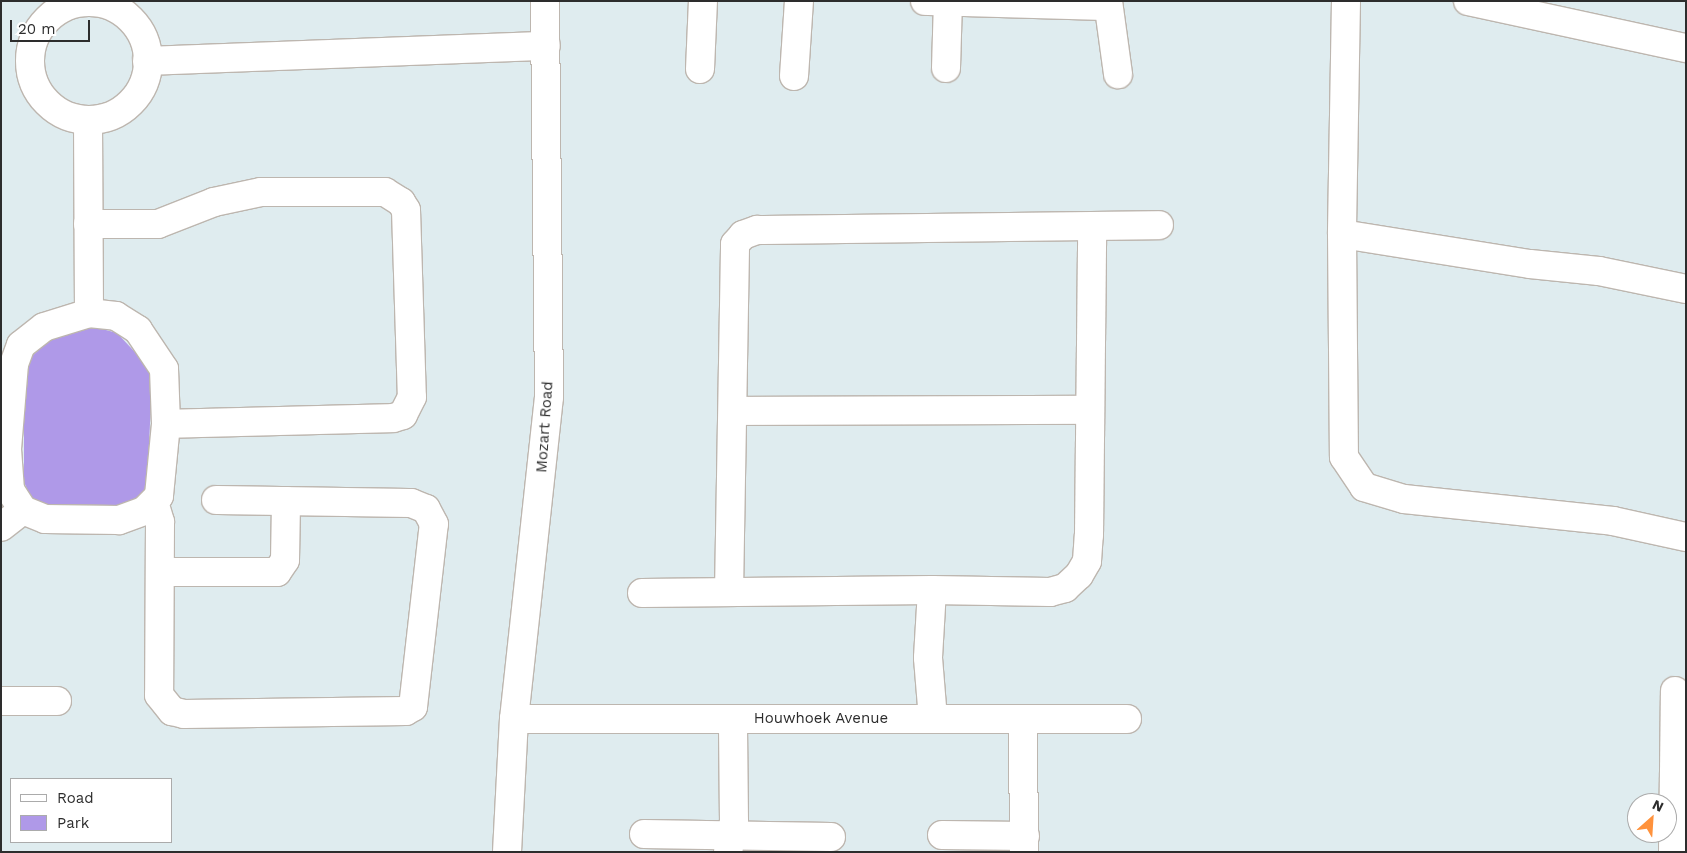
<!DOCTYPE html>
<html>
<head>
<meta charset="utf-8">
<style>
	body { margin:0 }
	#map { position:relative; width:1687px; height:853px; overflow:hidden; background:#dfecef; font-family:"Work Sans",sans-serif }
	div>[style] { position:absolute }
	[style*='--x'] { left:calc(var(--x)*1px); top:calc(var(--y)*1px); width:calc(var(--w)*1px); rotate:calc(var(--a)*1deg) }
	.green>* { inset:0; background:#af99e8 }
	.roads { filter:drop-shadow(1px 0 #bdb6af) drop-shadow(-1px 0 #bdb6af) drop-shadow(0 1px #bdb6af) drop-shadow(0 -1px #bdb6af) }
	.minor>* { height:28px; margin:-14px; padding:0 14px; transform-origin:14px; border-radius:14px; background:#fff }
	.minor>.ring { margin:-14px; padding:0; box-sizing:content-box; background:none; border:28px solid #fff; border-radius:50% }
	span { translate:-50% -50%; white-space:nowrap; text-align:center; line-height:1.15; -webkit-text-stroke:5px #fff; paint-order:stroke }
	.street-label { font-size:15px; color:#2d2d2d }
	.frame { position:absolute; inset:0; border:2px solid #2d2d2d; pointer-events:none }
	.legend { position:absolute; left:10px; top:778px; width:162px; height:65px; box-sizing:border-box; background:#fff; border:1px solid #ababab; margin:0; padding:6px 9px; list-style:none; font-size:15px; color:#2d2d2d }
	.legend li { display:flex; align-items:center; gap:10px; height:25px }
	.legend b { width:25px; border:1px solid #ababab }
	.north { position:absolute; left:1627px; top:793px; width:50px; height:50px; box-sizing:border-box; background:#fff; border:1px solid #ababab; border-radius:50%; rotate:26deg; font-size:14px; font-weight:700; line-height:20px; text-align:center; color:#2d2d2d }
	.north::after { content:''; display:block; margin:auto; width:18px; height:22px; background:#ff923c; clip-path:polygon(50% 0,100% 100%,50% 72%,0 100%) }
	.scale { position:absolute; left:10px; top:20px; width:80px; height:22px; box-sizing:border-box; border:2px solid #2d2d2d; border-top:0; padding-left:6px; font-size:15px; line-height:18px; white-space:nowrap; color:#2d2d2d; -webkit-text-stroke:4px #fff; paint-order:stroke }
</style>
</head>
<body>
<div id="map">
	<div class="green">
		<i style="clip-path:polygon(91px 326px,117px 333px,147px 365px,152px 383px,147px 485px,141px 501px,122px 506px,43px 506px,31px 498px,24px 482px,24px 379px,30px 358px,55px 335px)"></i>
	</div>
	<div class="roads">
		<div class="minor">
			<i style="--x:925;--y:1;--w:183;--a:1.6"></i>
			<i style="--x:1108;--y:1;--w:74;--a:82.2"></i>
			<i style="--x:1346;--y:1;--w:233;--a:91"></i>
			<i style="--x:1342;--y:234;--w:223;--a:89.5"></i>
			<i style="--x:1344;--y:457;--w:36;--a:56"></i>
			<i style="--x:1364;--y:487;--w:42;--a:16.7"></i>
			<i style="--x:1404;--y:499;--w:210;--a:6"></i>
			<i style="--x:1613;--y:521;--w:75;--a:12.4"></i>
			<i style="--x:1468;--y:1;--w:223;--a:12.2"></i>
			<i class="ring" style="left:30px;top:2px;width:90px;height:90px"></i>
			<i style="--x:147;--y:61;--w:399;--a:-2.2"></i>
			<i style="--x:946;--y:68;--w:67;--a:-88.3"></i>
			<i style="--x:700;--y:69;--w:68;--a:-87.5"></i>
			<i style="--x:794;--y:76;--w:75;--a:-86.2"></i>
			<i style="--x:88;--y:121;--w:192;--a:89.7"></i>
			<i style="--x:88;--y:224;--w:70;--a:0"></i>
			<i style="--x:158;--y:224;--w:60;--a:-21.4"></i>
			<i style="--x:214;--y:202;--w:48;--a:-12"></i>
			<i style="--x:261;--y:192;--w:124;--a:0"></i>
			<i style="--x:385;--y:192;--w:19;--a:32"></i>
			<i style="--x:401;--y:202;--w:9;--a:58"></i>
			<i style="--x:406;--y:210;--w:187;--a:88.2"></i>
			<i style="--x:412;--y:397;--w:20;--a:117"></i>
			<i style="--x:403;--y:415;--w:10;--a:163"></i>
			<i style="--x:393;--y:418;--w:227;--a:178.5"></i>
			<i style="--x:1342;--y:234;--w:190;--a:9.1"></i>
			<i style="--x:1530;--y:264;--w:69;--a:5.8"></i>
			<i style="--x:1599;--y:271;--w:89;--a:11.7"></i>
			<i style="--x:89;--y:313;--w:27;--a:6"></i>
			<i style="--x:116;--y:316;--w:26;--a:32"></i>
			<i style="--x:138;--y:330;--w:47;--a:56.3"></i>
			<i style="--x:164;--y:369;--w:55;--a:87.9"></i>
			<i style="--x:166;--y:424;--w:72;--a:95.6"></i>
			<i style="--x:159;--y:496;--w:21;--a:135"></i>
			<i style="--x:144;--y:511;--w:27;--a:160"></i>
			<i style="--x:119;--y:520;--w:74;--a:-179.2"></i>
			<i style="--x:45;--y:519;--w:24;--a:-158"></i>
			<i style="--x:23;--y:510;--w:24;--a:-123"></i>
			<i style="--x:10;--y:490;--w:41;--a:-94.2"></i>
			<i style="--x:7;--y:449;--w:85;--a:-85.3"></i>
			<i style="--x:14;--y:364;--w:20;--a:-70"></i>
			<i style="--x:21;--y:345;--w:29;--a:-38"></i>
			<i style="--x:44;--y:327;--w:47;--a:-17.3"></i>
			<i style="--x:733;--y:411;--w:357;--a:-0.2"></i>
			<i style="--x:154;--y:502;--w:21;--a:73"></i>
			<i style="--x:160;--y:522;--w:173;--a:90.3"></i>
			<i style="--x:159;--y:695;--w:21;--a:51"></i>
			<i style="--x:172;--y:711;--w:12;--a:14"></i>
			<i style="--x:184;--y:714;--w:222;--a:-0.8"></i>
			<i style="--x:406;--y:711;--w:8;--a:-30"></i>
			<i style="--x:413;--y:707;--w:184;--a:-83.5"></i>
			<i style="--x:434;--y:524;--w:17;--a:-118"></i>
			<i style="--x:426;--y:509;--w:16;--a:-158"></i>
			<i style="--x:411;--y:503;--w:195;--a:-179.1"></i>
			<i style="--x:1;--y:527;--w:28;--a:-38"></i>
			<i style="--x:160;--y:572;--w:117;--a:0"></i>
			<i style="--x:277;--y:572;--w:14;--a:-56"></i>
			<i style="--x:285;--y:560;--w:59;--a:-89"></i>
			<i style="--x:932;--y:590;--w:68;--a:93.4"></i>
			<i style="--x:928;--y:658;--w:61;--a:85.3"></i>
			<i style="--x:729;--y:592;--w:348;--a:-89"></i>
			<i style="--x:735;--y:244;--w:12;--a:-48"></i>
			<i style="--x:743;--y:235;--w:15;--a:-20"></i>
			<i style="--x:757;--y:230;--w:402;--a:-0.7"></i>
			<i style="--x:642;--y:593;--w:290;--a:-0.6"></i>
			<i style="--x:932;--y:590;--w:118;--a:1"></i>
			<i style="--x:1050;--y:592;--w:16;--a:-15"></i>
			<i style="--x:1065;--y:588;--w:19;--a:-43"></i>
			<i style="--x:1079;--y:575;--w:16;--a:-60"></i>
			<i style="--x:1087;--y:561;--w:26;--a:-86"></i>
			<i style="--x:1089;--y:535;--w:308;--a:-89.4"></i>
			<i style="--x:1;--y:701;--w:56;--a:0"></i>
			<i style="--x:514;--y:719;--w:613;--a:0"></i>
			<i style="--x:1023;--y:719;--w:133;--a:89.6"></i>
			<i style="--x:644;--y:834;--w:187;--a:0.9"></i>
			<i style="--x:942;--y:835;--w:83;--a:0.7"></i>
			<i style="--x:507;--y:852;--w:133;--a:-87"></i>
			<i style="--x:514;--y:719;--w:324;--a:-83.8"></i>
			<i style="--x:549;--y:397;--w:396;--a:-90.6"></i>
			<i style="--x:728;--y:852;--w:31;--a:-79"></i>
			<i style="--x:734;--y:822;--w:103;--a:-90.6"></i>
			<i style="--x:1673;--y:852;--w:161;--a:-89.3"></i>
		</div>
	</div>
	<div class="street-label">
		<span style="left:545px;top:427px;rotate:-86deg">Mozart Road</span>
		<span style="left:821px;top:719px">Houwhoek Avenue</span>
	</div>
	<div class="frame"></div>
	<ul class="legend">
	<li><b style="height:6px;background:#fff"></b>Road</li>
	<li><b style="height:14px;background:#af99e8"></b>Park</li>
	</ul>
	<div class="north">N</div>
	<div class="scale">20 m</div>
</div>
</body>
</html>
